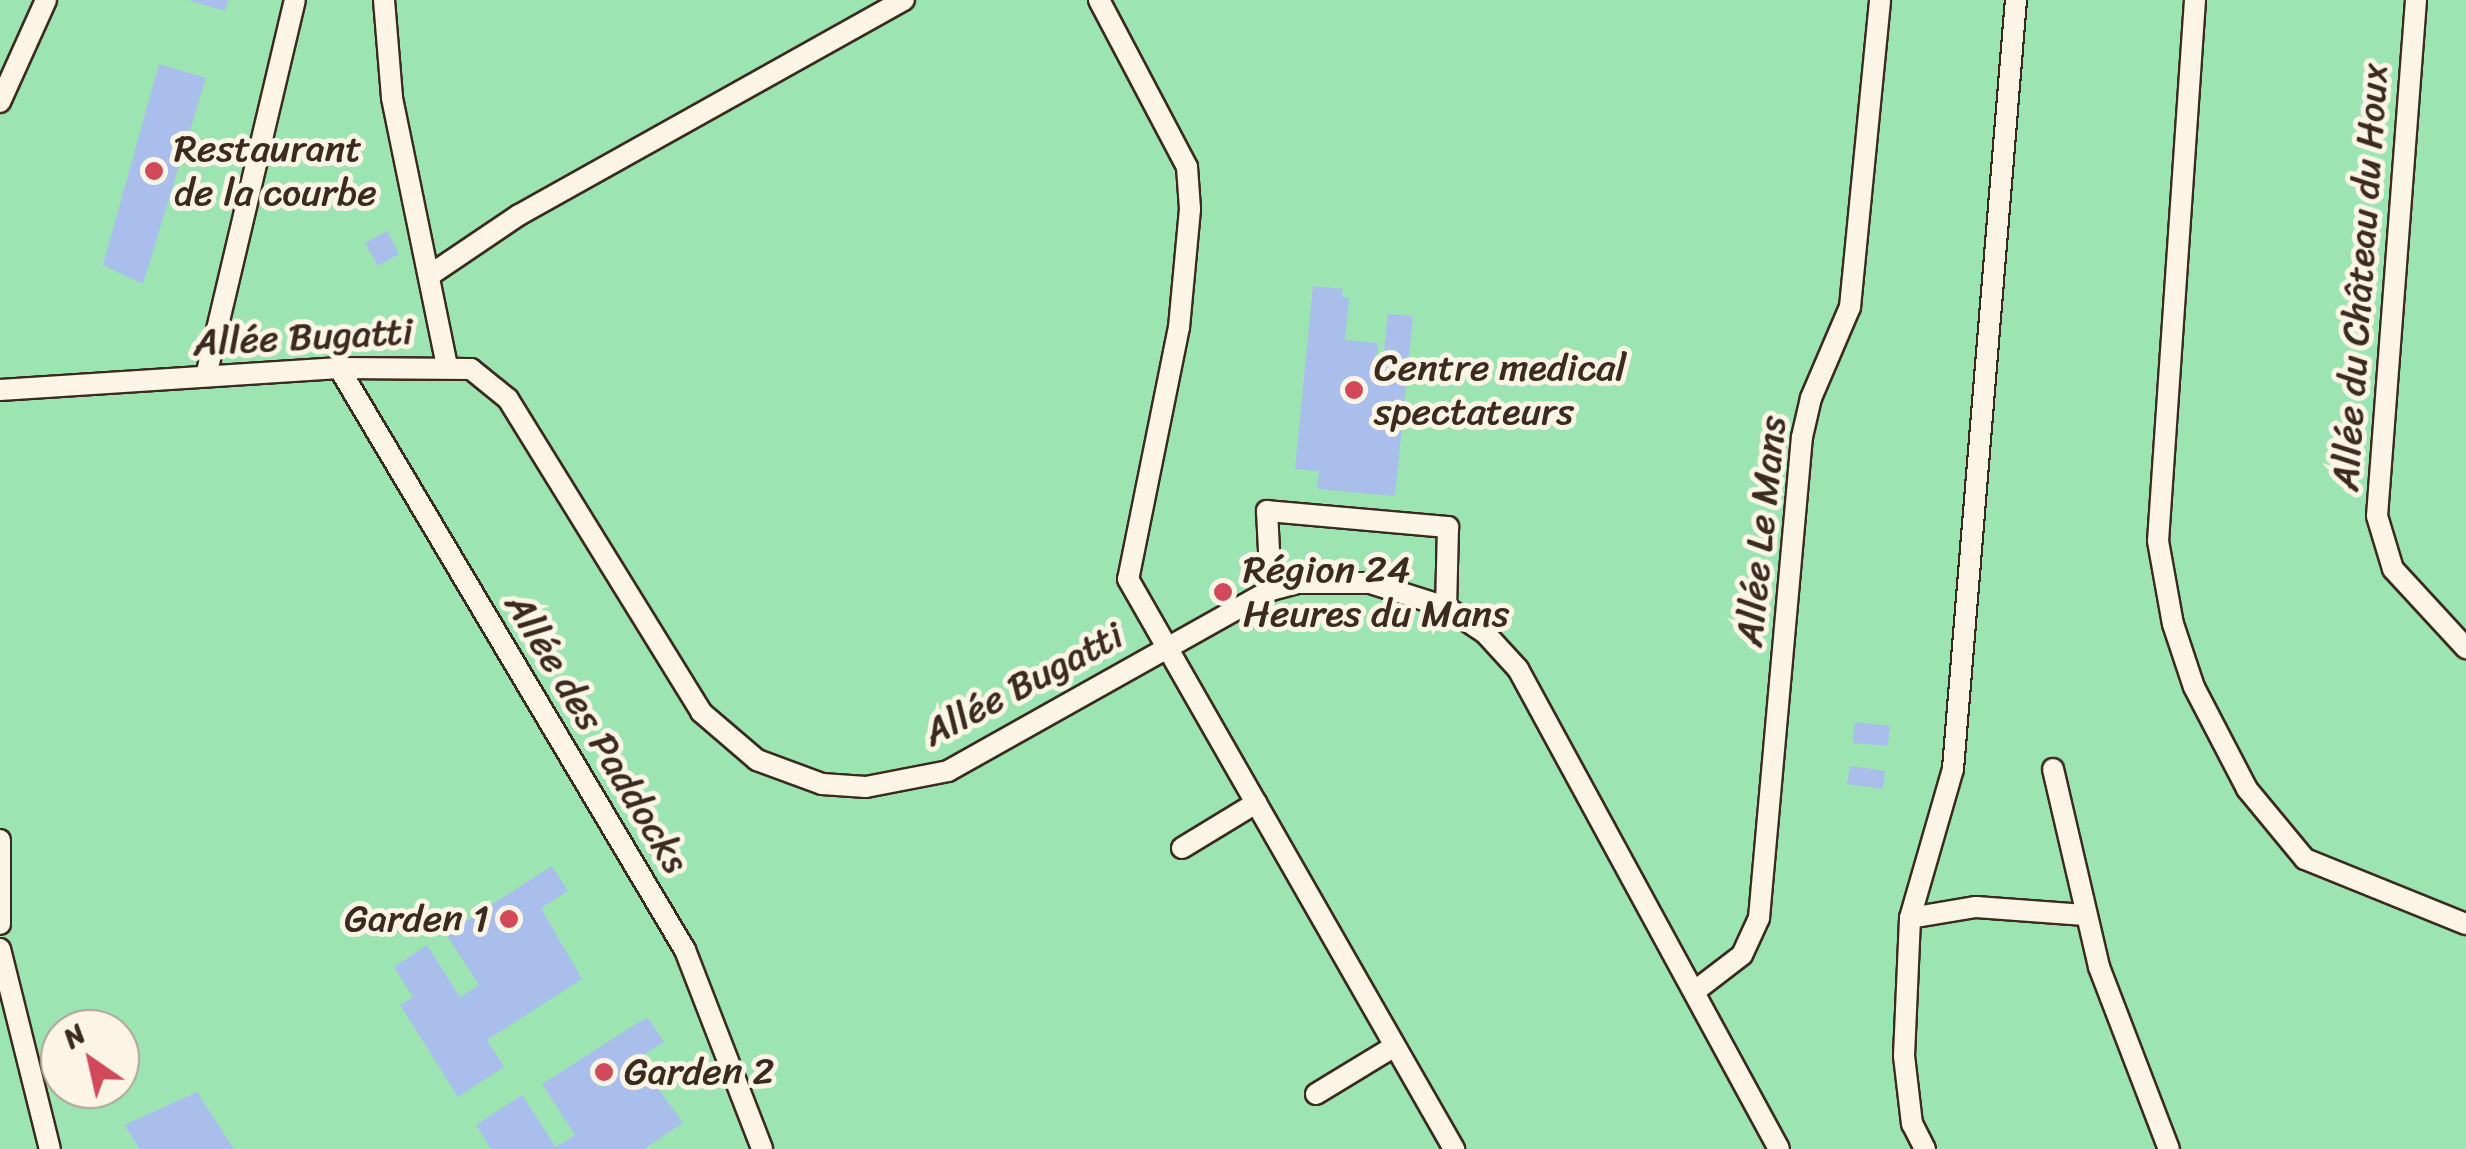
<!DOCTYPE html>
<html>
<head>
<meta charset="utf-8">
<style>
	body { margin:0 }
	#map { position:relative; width:2466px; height:1149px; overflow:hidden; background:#fcf5e5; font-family:Sriracha,sans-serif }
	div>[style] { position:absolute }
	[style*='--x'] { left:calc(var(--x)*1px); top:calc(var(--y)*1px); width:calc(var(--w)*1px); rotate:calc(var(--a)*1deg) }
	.green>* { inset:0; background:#9ce4b2 }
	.building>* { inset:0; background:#aabeec }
	.roads { filter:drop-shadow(2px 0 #3b2a1e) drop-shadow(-2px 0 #3b2a1e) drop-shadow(0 2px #3b2a1e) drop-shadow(0 -2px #3b2a1e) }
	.service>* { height:20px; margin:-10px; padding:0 10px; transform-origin:10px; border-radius:10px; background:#fcf5e5 }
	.dots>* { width:28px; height:28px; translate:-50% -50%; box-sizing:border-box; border:5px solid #fcf5e5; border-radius:50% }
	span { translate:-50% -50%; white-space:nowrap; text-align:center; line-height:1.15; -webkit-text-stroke:10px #fcf5e5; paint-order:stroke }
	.poi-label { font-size:38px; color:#3b2a1e }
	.left { translate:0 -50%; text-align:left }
	.right { translate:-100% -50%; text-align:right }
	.street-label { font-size:38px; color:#3b2a1e }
	.north { position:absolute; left:40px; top:1009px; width:100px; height:100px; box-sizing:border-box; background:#fcf5e5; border:2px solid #afa495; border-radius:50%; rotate:326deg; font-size:28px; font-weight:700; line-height:40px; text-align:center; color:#3b2a1e }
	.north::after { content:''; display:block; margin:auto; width:35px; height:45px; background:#d1495b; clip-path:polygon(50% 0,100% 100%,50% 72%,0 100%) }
</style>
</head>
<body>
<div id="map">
	<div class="green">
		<i style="clip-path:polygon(evenodd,0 0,2466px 0,2466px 1149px,0 1149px,0 0,60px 1029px,120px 1029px,120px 1089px,60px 1089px,60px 1029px)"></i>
	</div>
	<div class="building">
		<i style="clip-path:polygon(188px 0,228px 0,225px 11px)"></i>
		<i style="clip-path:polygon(159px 64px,206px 78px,143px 284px,103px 265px)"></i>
		<i style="clip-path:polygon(387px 231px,399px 254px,378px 266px,365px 243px)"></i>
		<i style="clip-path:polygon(1313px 286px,1343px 289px,1342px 297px,1349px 298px,1345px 340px,1378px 343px,1374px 381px,1381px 382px,1388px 314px,1413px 316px,1395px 496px,1317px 489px,1319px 471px,1295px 469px)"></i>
		<i style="clip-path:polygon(1855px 722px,1890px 726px,1888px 746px,1853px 743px)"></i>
		<i style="clip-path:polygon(1850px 766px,1885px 771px,1883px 789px,1847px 784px)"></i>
		<i style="clip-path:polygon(552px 866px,568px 891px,541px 908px,582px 979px,487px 1040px,504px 1067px,458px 1097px,400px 1005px,413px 997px,394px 967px,427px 945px,460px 997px,479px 985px,446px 934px)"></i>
		<i style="clip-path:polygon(647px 1017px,664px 1042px,637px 1059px,683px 1123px,644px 1149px,491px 1149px,476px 1125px,522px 1095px,556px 1147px,575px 1135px,542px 1084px)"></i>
		<i style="clip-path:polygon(197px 1092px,234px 1149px,140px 1149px,124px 1125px)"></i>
	</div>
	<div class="roads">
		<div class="service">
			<i style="--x:384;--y:0;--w:98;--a:85.3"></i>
			<i style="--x:392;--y:98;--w:273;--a:78.4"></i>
			<i style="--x:1099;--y:0;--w:189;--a:62.2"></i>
			<i style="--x:1187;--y:167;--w:42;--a:85.9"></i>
			<i style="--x:1190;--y:209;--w:119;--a:95.3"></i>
			<i style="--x:1179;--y:327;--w:257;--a:101.4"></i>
			<i style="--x:1128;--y:579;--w:657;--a:60.23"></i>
			<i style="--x:2195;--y:0;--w:542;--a:93.91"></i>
			<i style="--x:2158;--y:541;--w:84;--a:79.8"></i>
			<i style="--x:2173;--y:624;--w:66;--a:71.6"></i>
			<i style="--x:2194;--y:687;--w:115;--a:62.5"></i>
			<i style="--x:2247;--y:789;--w:91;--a:50.4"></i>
			<i style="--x:2305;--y:859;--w:174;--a:22"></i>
			<i style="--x:2416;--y:0;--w:517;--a:94.32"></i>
			<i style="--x:2377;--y:516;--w:55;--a:73.2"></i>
			<i style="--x:2393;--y:569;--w:108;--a:47.3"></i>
			<i style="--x:0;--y:102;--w:112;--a:-65.7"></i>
			<i style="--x:430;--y:275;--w:107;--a:-34"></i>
			<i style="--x:519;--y:215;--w:441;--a:-29.2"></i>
			<i style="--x:339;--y:368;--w:677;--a:59.27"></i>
			<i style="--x:685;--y:950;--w:213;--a:68.8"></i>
			<i style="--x:206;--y:376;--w:386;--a:-76.7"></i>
			<i style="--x:0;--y:390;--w:340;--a:-3.7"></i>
			<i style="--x:339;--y:368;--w:132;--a:0.4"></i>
			<i style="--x:471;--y:369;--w:48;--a:39"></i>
			<i style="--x:508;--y:399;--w:368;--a:58.3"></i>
			<i style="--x:701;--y:712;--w:74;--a:40.6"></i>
			<i style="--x:757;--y:760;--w:69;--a:20.3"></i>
			<i style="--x:822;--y:784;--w:44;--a:3.9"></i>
			<i style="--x:866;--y:787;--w:84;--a:-11"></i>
			<i style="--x:948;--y:771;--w:370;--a:-29.3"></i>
			<i style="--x:1271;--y:590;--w:27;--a:-15"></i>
			<i style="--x:1297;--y:583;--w:73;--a:0"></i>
			<i style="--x:1370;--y:583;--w:80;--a:17.5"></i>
			<i style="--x:1446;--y:607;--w:47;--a:33.7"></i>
			<i style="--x:1485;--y:633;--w:49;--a:47.5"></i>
			<i style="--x:1518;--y:669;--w:546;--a:61.46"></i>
			<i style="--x:1271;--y:590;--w:79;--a:-92.9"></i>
			<i style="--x:1267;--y:511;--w:182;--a:5.1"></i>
			<i style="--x:1448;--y:527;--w:80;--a:91.4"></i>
			<i style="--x:2053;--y:769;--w:203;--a:76.9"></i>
			<i style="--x:2099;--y:967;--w:195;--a:69"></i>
			<i style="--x:0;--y:840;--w:84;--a:90"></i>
			<i style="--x:1182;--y:848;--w:87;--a:-31.3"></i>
			<i style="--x:1910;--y:918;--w:67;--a:-9.5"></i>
			<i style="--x:1976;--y:907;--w:109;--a:4.2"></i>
			<i style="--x:0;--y:949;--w:206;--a:76"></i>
			<i style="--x:1695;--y:991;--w:59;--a:-37.5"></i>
			<i style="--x:1742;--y:955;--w:41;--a:-65.3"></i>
			<i style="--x:1759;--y:918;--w:483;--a:-84.9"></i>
			<i style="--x:1802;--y:437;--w:40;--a:-77"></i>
			<i style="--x:1811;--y:398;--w:99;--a:-66.8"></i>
			<i style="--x:1850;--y:307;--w:308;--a:-84.4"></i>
			<i style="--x:1316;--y:1094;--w:92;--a:-31.3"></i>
			<i style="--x:1925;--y:1149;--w:28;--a:-117"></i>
			<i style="--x:1912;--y:1124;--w:68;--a:-96.7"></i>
			<i style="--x:1904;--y:1056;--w:138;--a:-87.5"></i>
			<i style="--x:1910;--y:918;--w:155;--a:-73.9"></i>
			<i style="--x:1953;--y:769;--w:772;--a:-85.32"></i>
		</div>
	</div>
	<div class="dots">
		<i style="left:154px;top:171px;background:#d1495b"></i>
		<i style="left:1354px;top:390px;background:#d1495b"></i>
		<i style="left:1223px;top:592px;background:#d1495b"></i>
		<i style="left:509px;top:919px;background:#d1495b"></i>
		<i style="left:604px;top:1072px;background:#d1495b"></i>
	</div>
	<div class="poi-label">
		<span class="left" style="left:174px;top:171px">Restaurant<br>de la courbe</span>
		<span class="left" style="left:1374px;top:390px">Centre medical<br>spectateurs</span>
		<span class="left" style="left:1243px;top:592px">Région 24<br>Heures du Mans</span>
		<span class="right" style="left:489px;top:919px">Garden 1</span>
		<span class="left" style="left:624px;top:1072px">Garden 2</span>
	</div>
	<div class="street-label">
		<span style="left:2360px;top:277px;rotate:-86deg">Allée du Château du Houx</span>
		<span style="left:303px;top:337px;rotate:-3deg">Allée Bugatti</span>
		<span style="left:1761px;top:531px;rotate:-84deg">Allée Le Mans</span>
		<span style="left:1023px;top:684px;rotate:-28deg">Allée Bugatti</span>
		<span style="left:597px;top:733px;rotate:59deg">Allée des Paddocks</span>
	</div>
	<div class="north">N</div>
</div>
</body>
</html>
